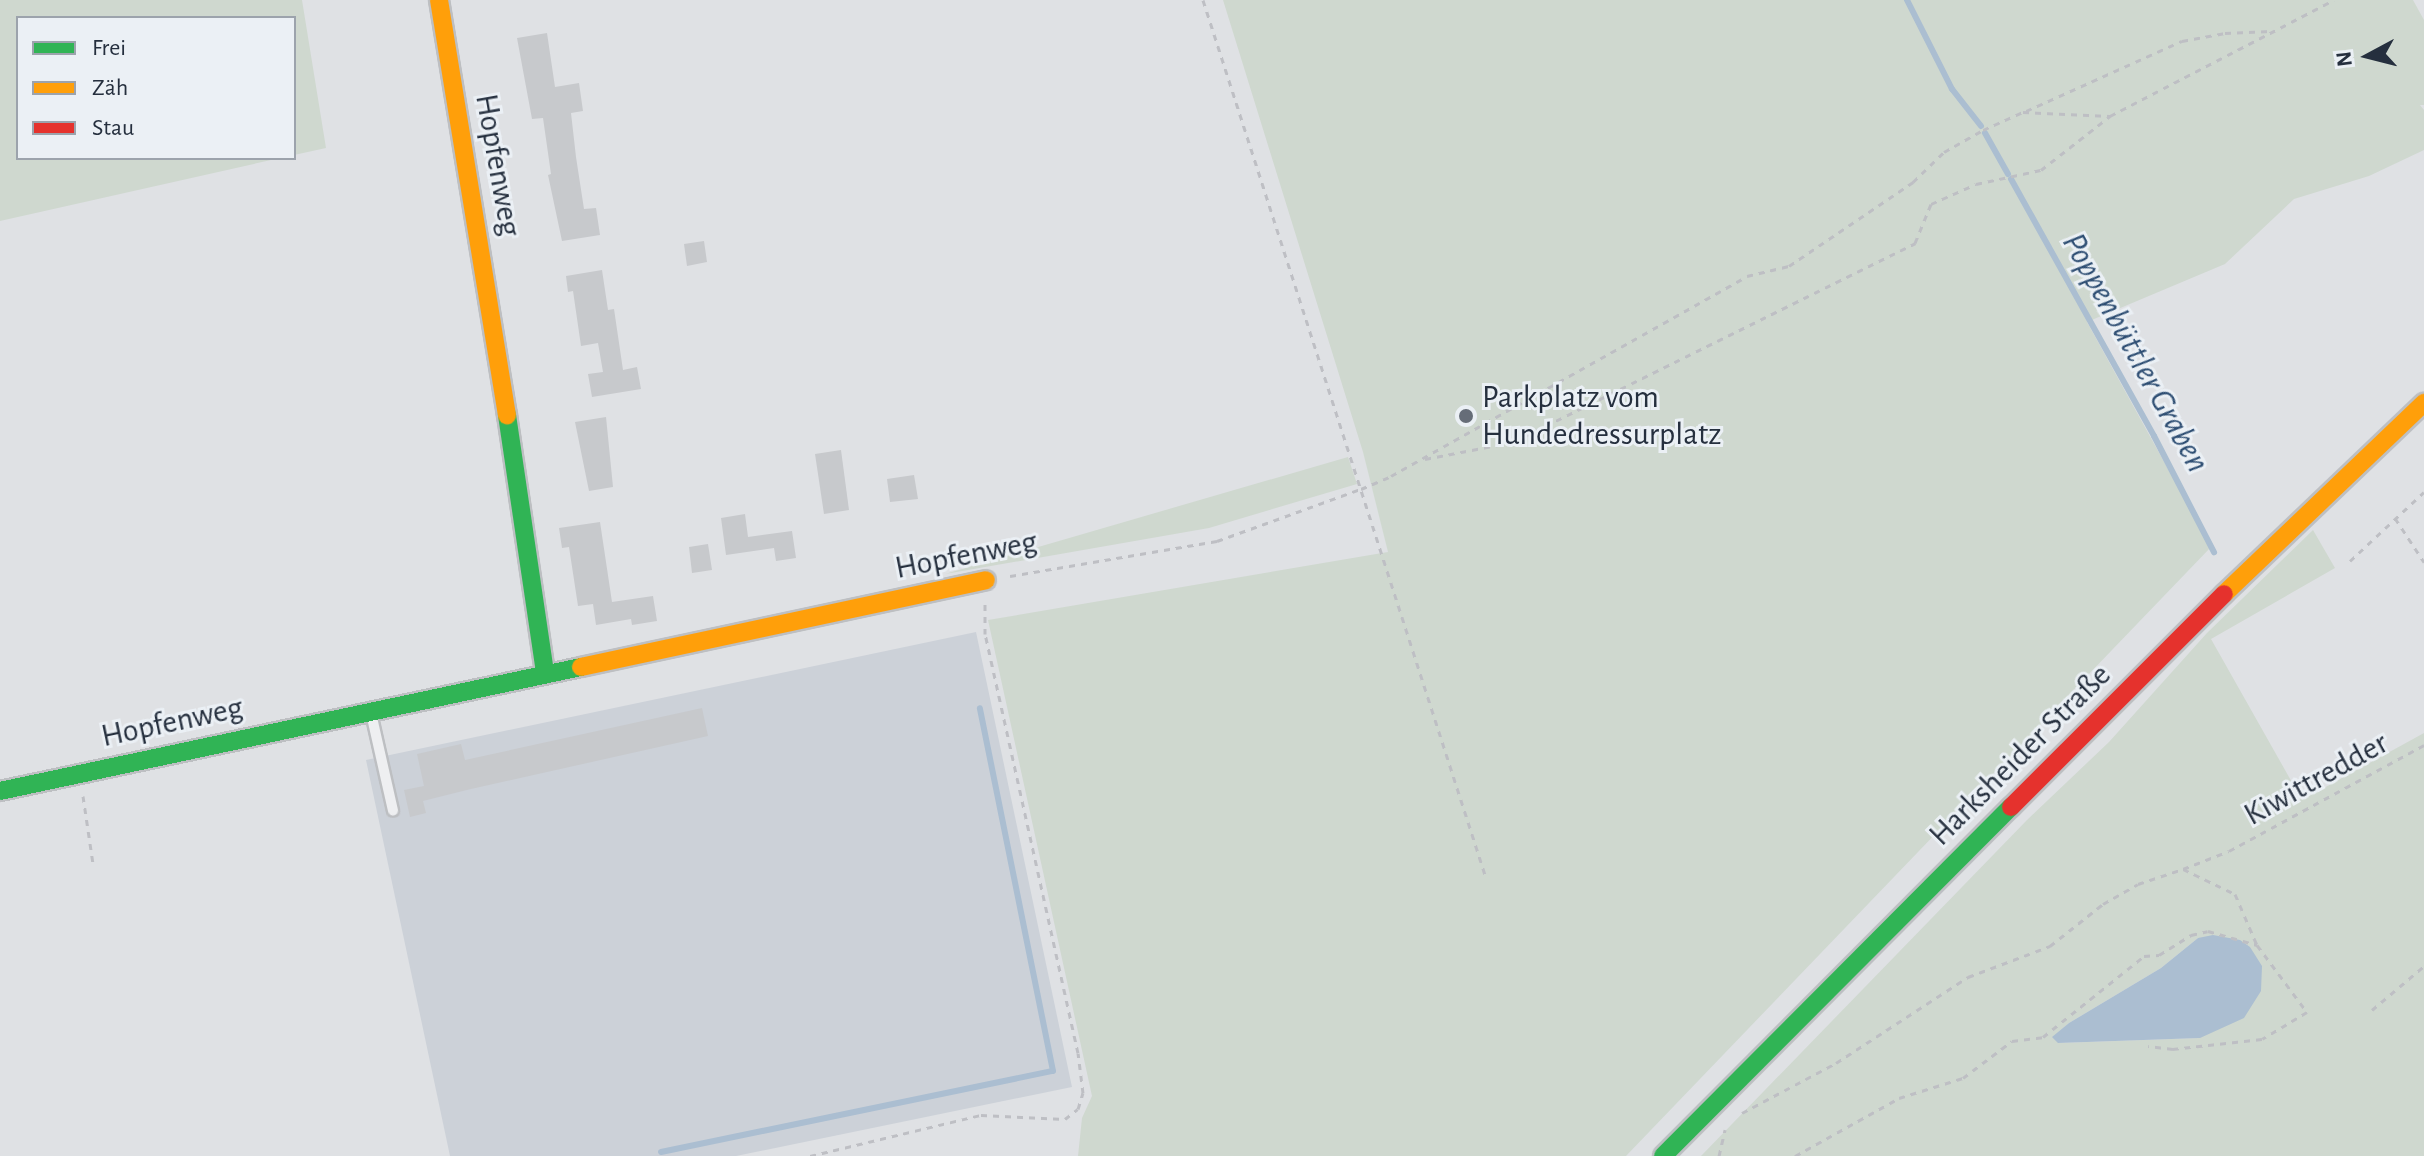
<!DOCTYPE html>
<html>
<head>
<meta charset="utf-8">
<style>
	body { margin:0 }
	#map { position:relative; width:2424px; height:1156px; overflow:hidden; background:#dfe1e4; font-family:"Alegreya Sans",sans-serif }
	div>[style] { position:absolute }
	[style*='--x'] { left:calc(var(--x)*1px); top:calc(var(--y)*1px); width:calc(var(--w)*1px); rotate:calc(var(--a)*1deg) }
	.built>* { inset:0; background:#ccd1d8 }
	.green>* { inset:0; background:#cfd8cf }
	.water>* { inset:0; background:#abbed1 }
	.stream>* { height:6px; margin:-3px; padding:0 3px; transform-origin:3px; border-radius:3px; background:#abbed1 }
	.building>* { inset:0; background:#c7c9cc }
	.path>* { height:3px; margin-top:-1.5px; transform-origin:0; background:repeating-linear-gradient(90deg,#bebfc4 0 6px,transparent 0 12px) }
	.roads { filter:drop-shadow(2px 0 #bdbfc2) drop-shadow(-2px 0 #bdbfc2) drop-shadow(0 2px #bdbfc2) drop-shadow(0 -2px #bdbfc2) }
	.lane>* { height:10px; margin:-5px; padding:0 5px; transform-origin:5px; border-radius:5px; background:#eeeff1 }
	.fast>* { height:18px; margin:-9px; padding:0 9px; transform-origin:9px; border-radius:9px; background:#30b455 }
	.slow>* { height:18px; margin:-9px; padding:0 9px; transform-origin:9px; border-radius:9px; background:#ff9f0a }
	.jam>* { height:18px; margin:-9px; padding:0 9px; transform-origin:9px; border-radius:9px; background:#e5322d }
	.dots>* { width:22px; height:22px; translate:-50% -50%; box-sizing:border-box; border:4px solid #ebf0f5; border-radius:50% }
	span { translate:-50% -50%; white-space:nowrap; text-align:center; line-height:1.15; -webkit-text-stroke:6px #ebf0f5; paint-order:stroke }
	.street-label { font-size:32px; color:#252f3e }
	.poi-label { font-size:32px; color:#252f3e }
	.left { translate:0 -50%; text-align:left }
	.water-label { font-size:34px; color:#2e4e73; font-style:italic }
	.legend { position:absolute; left:16px; top:16px; width:280px; height:144px; box-sizing:border-box; background:#ebf0f5; border:2px solid #9ca3ac; margin:0; padding:10px 14px; list-style:none; font-size:24px; color:#252f3e }
	.legend li { display:flex; align-items:center; gap:16px; height:40px }
	.legend b { width:40px; border:2px solid #9ca3ac }
	.north { position:absolute; left:2328px; top:16px; width:80px; height:80px; -webkit-text-stroke:6px #ebf0f5; paint-order:stroke; rotate:263deg; font-size:22px; font-weight:700; line-height:32px; text-align:center; color:#252f3e }
	.north::after { content:''; display:block; margin:auto; width:28px; height:36px; background:#252f3e; clip-path:polygon(50% 0,100% 100%,50% 72%,0 100%) }
</style>
</head>
<body>
<div id="map">
	<div class="built">
		<i style="clip-path:polygon(976px 632px,1072px 1087px,736px 1156px,450px 1156px,366px 760px)"></i>
	</div>
	<div class="green">
		<i style="clip-path:polygon(0 0,302px 0,326px 148px,294px 155px,294px 18px,18px 18px,18px 158px,280px 158px,0 221px)"></i>
		<i style="clip-path:polygon(1223px 0,2413px 0,2424px 20px,2424px 105px,2420px 105px,2424px 110px,2424px 150px,2369px 176px,2294px 199px,2225px 264px,2087px 322px,2211px 547px,1626px 1156px,1078px 1156px,1082px 1118px,1092px 1096px,988px 620px,1388px 552px,1363px 452px)"></i>
		<i style="clip-path:polygon(1348px 457px,1357px 484px,1209px 528px,945px 574px)"></i>
		<i style="clip-path:polygon(evenodd,2313px 530px,2335px 568px,2211px 639px,2302px 800px,2424px 733px,2424px 1156px,1701px 1156px,2027px 820px,2109px 742px,2207px 633px,2313px 530px,2198px 938px,2200px 1038px,2059px 1043px,2053px 1037px,2069px 1023px,2161px 968px,2198px 938px)"></i>
	</div>
	<div class="water">
		<i style="clip-path:polygon(2213px 935px,2240px 940px,2250px 947px,2262px 966px,2261px 991px,2244px 1018px,2200px 1038px,2058px 1043px,2052px 1037px,2069px 1023px,2161px 968px,2198px 938px)"></i>
	</div>
	<div class="stream">
		<i style="--x:1907;--y:0;--w:100;--a:63.2"></i>
		<i style="--x:1952;--y:89;--w:47;--a:51.9"></i>
		<i style="--x:1985;--y:133;--w:47;--a:60.7"></i>
		<i style="--x:2011;--y:179;--w:294;--a:60.9"></i>
		<i style="--x:2154;--y:436;--w:131;--a:62.7"></i>
		<i style="--x:661;--y:1152;--w:400;--a:-11.7"></i>
		<i style="--x:1053;--y:1071;--w:370;--a:-101.4"></i>
	</div>
	<div class="building">
		<i style="clip-path:polygon(547px 33px,555px 87px,579px 83px,583px 111px,571px 113px,576px 157px,584px 209px,596px 208px,600px 235px,562px 241px,548px 175px,551px 174px,543px 118px,532px 119px,517px 38px)"></i>
		<i style="clip-path:polygon(704px 241px,707px 262px,687px 266px,684px 244px)"></i>
		<i style="clip-path:polygon(602px 270px,608px 310px,614px 309px,623px 370px,637px 367px,641px 389px,592px 397px,588px 374px,603px 372px,598px 343px,581px 346px,573px 291px,568px 292px,566px 276px)"></i>
		<i style="clip-path:polygon(606px 417px,613px 487px,589px 491px,575px 422px)"></i>
		<i style="clip-path:polygon(841px 450px,849px 510px,824px 514px,815px 454px)"></i>
		<i style="clip-path:polygon(914px 475px,918px 499px,890px 502px,887px 479px)"></i>
		<i style="clip-path:polygon(745px 514px,748px 537px,792px 531px,796px 558px,776px 561px,774px 548px,726px 555px,721px 518px)"></i>
		<i style="clip-path:polygon(600px 522px,612px 602px,653px 596px,657px 621px,632px 625px,631px 619px,596px 625px,593px 604px,578px 606px,569px 547px,562px 548px,559px 528px)"></i>
		<i style="clip-path:polygon(708px 544px,712px 570px,692px 573px,689px 547px)"></i>
		<i style="clip-path:polygon(702px 708px,708px 736px,471px 789px,423px 801px,426px 813px,410px 817px,404px 790px,424px 786px,417px 754px,461px 744px,465px 760px)"></i>
	</div>
	<div class="path">
		<i style="--x:1203;--y:0;--w:922;--a:72.13"></i>
		<i style="--x:2026;--y:111;--w:171;--a:-24.2"></i>
		<i style="--x:2182;--y:41;--w:44;--a:-10.5"></i>
		<i style="--x:2225;--y:33;--w:46;--a:-2.5"></i>
		<i style="--x:1425;--y:459;--w:90;--a:-10.9"></i>
		<i style="--x:1513;--y:442;--w:449;--a:-26.3"></i>
		<i style="--x:1915;--y:243;--w:42;--a:-67.7"></i>
		<i style="--x:1931;--y:204;--w:49;--a:-24"></i>
		<i style="--x:1976;--y:184;--w:66;--a:-12.2"></i>
		<i style="--x:2041;--y:170;--w:88;--a:-38"></i>
		<i style="--x:2110;--y:116;--w:252;--a:-27.4"></i>
		<i style="--x:2395;--y:518;--w:53;--a:56.6"></i>
		<i style="--x:2350;--y:561;--w:101;--a:-43"></i>
		<i style="--x:1010;--y:576;--w:210;--a:-9.6"></i>
		<i style="--x:1217;--y:541;--w:153;--a:-19.9"></i>
		<i style="--x:1361;--y:489;--w:33;--a:-23"></i>
		<i style="--x:1391;--y:476;--w:408;--a:-29.3"></i>
		<i style="--x:1747;--y:276;--w:43;--a:-13.4"></i>
		<i style="--x:1789;--y:266;--w:150;--a:-34.1"></i>
		<i style="--x:1913;--y:182;--w:43;--a:-44.1"></i>
		<i style="--x:1944;--y:152;--w:45;--a:-29.4"></i>
		<i style="--x:1983;--y:130;--w:44;--a:-24.2"></i>
		<i style="--x:2023;--y:112;--w:87;--a:2.6"></i>
		<i style="--x:83;--y:796;--w:69;--a:81.6"></i>
		<i style="--x:2183;--y:869;--w:49;--a:-21.4"></i>
		<i style="--x:2229;--y:851;--w:222;--a:-28.5"></i>
		<i style="--x:2372;--y:1010;--w:68;--a:-40.2"></i>
		<i style="--x:1742;--y:1113;--w:106;--a:-28"></i>
		<i style="--x:1836;--y:1063;--w:158;--a:-33.1"></i>
		<i style="--x:1968;--y:977;--w:88;--a:-20.7"></i>
		<i style="--x:2050;--y:946;--w:68;--a:-38.4"></i>
		<i style="--x:2103;--y:904;--w:40;--a:-29.7"></i>
		<i style="--x:2138;--y:884;--w:47;--a:-18.4"></i>
		<i style="--x:2183;--y:869;--w:58;--a:25.7"></i>
		<i style="--x:2235;--y:894;--w:56;--a:66.7"></i>
		<i style="--x:810;--y:1156;--w:176;--a:-13.5"></i>
		<i style="--x:981;--y:1115;--w:84;--a:2.7"></i>
		<i style="--x:1065;--y:1119;--w:16;--a:-38"></i>
		<i style="--x:1078;--y:1109;--w:17;--a:-73"></i>
		<i style="--x:1083;--y:1093;--w:40;--a:-97.1"></i>
		<i style="--x:1078;--y:1053;--w:429;--a:-102.5"></i>
		<i style="--x:985;--y:634;--w:31;--a:-90"></i>
		<i style="--x:1719;--y:1156;--w:27;--a:-77"></i>
		<i style="--x:1795;--y:1156;--w:119;--a:-29.1"></i>
		<i style="--x:1899;--y:1098;--w:67;--a:-17.4"></i>
		<i style="--x:1963;--y:1078;--w:61;--a:-37.1"></i>
		<i style="--x:2012;--y:1041;--w:31;--a:-7"></i>
		<i style="--x:2043;--y:1037;--w:129;--a:-38.7"></i>
		<i style="--x:2144;--y:956;--w:15;--a:-4"></i>
		<i style="--x:2159;--y:955;--w:38;--a:-32"></i>
		<i style="--x:2191;--y:935;--w:17;--a:-13"></i>
		<i style="--x:2208;--y:931;--w:51;--a:15.9"></i>
		<i style="--x:2257;--y:945;--w:84;--a:53.3"></i>
		<i style="--x:2307;--y:1012;--w:52;--a:149"></i>
		<i style="--x:2262;--y:1039;--w:90;--a:173.6"></i>
		<i style="--x:2173;--y:1049;--w:25;--a:-173"></i>
	</div>
	<div class="roads">
		<div class="lane">
			<i style="--x:371;--y:713;--w:100;--a:77.3"></i>
		</div>
		<div class="fast">
			<i style="--x:507;--y:415;--w:261;--a:81.6"></i>
			<i style="--x:0;--y:791;--w:594;--a:-12.05"></i>
			<i style="--x:1663;--y:1156;--w:493;--a:-45.1"></i>
		</div>
		<div class="slow">
			<i style="--x:439;--y:0;--w:421;--a:80.7"></i>
			<i style="--x:2224;--y:594;--w:277;--a:-43.7"></i>
			<i style="--x:581;--y:667;--w:414;--a:-12.1"></i>
		</div>
		<div class="jam">
			<i style="--x:2011;--y:807;--w:301;--a:-45"></i>
		</div>
	</div>
	<div class="dots">
		<i style="left:1466px;top:416px;background:#666d78"></i>
	</div>
	<div class="street-label">
		<span style="left:498px;top:165px;rotate:80deg">Hopfenweg</span>
		<span style="left:966px;top:555px;rotate:-11deg">Hopfenweg</span>
		<span style="left:172px;top:722px;rotate:-12deg">Hopfenweg</span>
		<span style="left:2020px;top:755px;rotate:-45deg">Harksheider Straße</span>
		<span style="left:2316px;top:779px;rotate:-29deg">Kiwittredder</span>
	</div>
	<div class="poi-label">
		<span class="left" style="left:1482px;top:416px">Parkplatz vom<br>Hundedressurplatz</span>
	</div>
	<div class="water-label">
		<span style="left:2135px;top:353px;rotate:61deg">Poppenbüttler Graben</span>
	</div>
	<ul class="legend">
	<li><b style="height:10px;background:#30b455"></b>Frei</li>
	<li><b style="height:10px;background:#ff9f0a"></b>Zäh</li>
	<li><b style="height:10px;background:#e5322d"></b>Stau</li>
	</ul>
	<div class="north">N</div>
</div>
</body>
</html>
